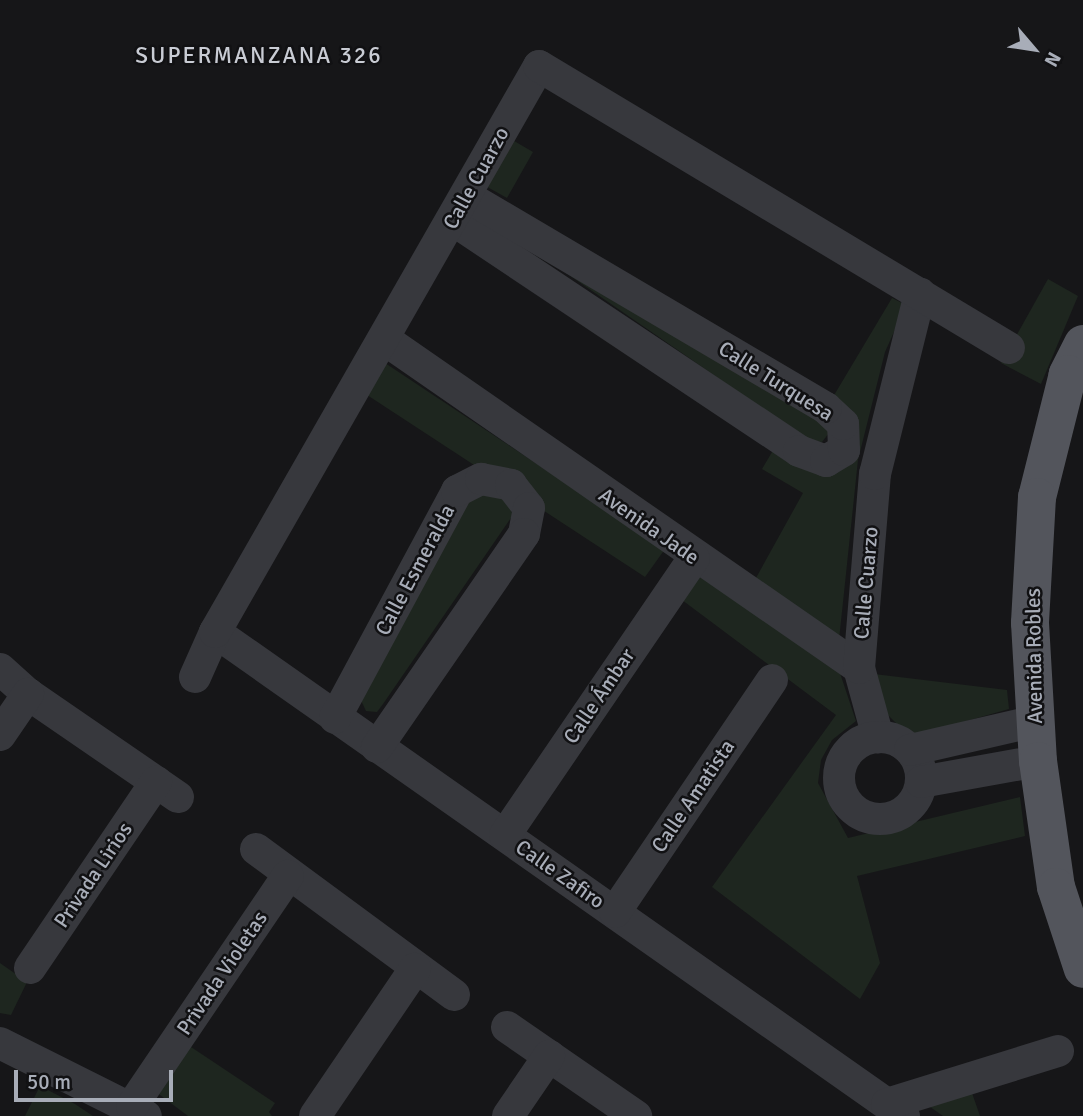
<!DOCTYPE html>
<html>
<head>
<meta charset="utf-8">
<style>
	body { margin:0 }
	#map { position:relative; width:1083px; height:1116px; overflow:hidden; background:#161618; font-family:Signika,sans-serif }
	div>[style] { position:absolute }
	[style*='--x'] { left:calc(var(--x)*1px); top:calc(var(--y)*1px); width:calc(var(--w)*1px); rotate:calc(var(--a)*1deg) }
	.green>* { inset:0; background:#1e261f }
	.minor>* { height:32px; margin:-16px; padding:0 16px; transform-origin:16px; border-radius:16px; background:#37383d }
	.minor>.ring { margin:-16px; padding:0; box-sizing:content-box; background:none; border:32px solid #37383d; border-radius:50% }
	.major>* { height:38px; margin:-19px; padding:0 19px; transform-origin:19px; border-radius:19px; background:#53555c }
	span { translate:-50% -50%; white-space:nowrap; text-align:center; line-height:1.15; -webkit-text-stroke:5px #111113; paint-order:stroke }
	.street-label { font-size:21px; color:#a8adb8 }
	.neighbourhood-label { font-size:23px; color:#c9ccd4; letter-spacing:2px }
	.north { position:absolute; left:999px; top:14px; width:70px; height:70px; -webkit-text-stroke:5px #111113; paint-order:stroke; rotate:119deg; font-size:19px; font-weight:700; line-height:28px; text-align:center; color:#a8adb8 }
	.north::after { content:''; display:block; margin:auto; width:24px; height:32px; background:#a8adb8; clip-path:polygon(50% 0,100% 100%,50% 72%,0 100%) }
	.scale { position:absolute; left:14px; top:1070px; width:159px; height:32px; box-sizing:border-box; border:4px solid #a8adb8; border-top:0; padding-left:9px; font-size:21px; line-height:24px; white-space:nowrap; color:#a8adb8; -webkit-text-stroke:5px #111113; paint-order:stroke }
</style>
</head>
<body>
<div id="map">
	<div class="green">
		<i style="clip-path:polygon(509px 138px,533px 152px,507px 198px,482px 184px)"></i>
		<i style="clip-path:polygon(543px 257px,820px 418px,829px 433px,822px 442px,809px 441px)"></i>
		<i style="clip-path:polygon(1048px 279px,1078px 296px,1041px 384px,1001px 363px)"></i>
		<i style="clip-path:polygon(892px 298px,906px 305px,885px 352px,858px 460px,839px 640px,751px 587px,803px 493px,762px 469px,778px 442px,844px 454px,833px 397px)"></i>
		<i style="clip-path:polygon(382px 361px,665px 549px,645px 577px,364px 393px)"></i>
		<i style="clip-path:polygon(470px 494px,506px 497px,513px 515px,383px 704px,377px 712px,366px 711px,358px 694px)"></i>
		<i style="clip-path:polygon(701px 573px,838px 667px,856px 721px,832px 740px,821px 760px,818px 783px,848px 838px,1020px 797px,1025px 836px,857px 876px,880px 963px,860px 999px,712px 887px,836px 715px,682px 600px)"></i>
		<i style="clip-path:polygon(874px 674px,1007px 690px,1009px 709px,910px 737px,881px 708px)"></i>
		<i style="clip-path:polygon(0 963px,27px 982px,11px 1015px,0 1013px)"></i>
		<i style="clip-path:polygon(185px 1043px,275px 1103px,269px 1112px,272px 1116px,188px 1116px,156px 1092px)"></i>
		<i style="clip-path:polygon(40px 1086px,75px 1104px,93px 1116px,25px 1116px)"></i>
		<i style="clip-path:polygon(971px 1090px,980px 1116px,943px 1116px,923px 1102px)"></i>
	</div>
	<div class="minor">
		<i style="--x:453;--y:220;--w:416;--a:33.7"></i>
		<i style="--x:799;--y:451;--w:29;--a:20"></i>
		<i style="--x:826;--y:461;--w:21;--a:-31"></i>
		<i style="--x:844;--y:450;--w:26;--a:-92"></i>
		<i style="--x:843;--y:424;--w:23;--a:-137"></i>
		<i style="--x:826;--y:408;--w:418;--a:-149.5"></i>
		<i style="--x:384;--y:339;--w:578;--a:34.71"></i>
		<i style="--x:859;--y:668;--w:72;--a:74.6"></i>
		<i style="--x:215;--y:632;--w:842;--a:35.09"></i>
		<i style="--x:859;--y:668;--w:195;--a:-85.3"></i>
		<i style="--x:875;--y:474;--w:186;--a:-76"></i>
		<i style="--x:0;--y:669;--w:38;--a:42"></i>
		<i style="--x:28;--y:694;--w:182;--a:34.5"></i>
		<i style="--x:195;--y:677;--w:49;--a:-66"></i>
		<i style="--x:215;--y:632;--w:652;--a:-60.21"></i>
		<i style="--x:539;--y:66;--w:548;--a:30.96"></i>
		<i style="--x:335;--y:718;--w:258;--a:-61.7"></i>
		<i style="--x:457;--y:491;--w:27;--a:-27"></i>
		<i style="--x:481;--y:479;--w:31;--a:11"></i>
		<i style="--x:511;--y:485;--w:29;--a:52"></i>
		<i style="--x:529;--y:508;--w:26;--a:101"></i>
		<i style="--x:524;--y:534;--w:259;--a:124.6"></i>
		<i style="--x:0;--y:735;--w:50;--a:-55.7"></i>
		<i class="ring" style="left:839px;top:737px;width:50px;height:50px"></i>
		<i style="--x:910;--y:750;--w:129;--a:-13"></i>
		<i style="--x:921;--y:782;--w:119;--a:-10.2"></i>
		<i style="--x:505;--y:835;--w:335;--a:-55.7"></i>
		<i style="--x:256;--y:849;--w:246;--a:36.4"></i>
		<i style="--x:615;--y:912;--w:280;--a:-55.9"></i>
		<i style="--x:30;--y:968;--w:225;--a:-55.9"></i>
		<i style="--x:507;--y:1027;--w:157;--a:34.6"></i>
		<i style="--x:0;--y:1043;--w:163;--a:26.6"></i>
		<i style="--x:887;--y:1104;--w:179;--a:-17.2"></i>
		<i style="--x:132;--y:1106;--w:278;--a:-55.9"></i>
		<i style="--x:315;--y:1116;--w:178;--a:-55.8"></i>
		<i style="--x:508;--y:1116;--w:73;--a:-55.7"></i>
	</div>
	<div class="major">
		<i style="--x:1083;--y:344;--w:34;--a:117"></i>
		<i style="--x:1068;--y:374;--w:127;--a:104.1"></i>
		<i style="--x:1037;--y:497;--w:126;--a:93.2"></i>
		<i style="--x:1030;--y:623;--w:138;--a:86.7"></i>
		<i style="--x:1038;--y:761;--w:127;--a:81.9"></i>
		<i style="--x:1056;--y:887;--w:86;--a:71.8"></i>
	</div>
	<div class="street-label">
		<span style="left:476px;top:178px;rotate:-61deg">Calle Cuarzo</span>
		<span style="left:776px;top:381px;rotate:32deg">Calle Turquesa</span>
		<span style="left:649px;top:526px;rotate:35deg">Avenida Jade</span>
		<span style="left:415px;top:570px;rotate:-62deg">Calle Esmeralda</span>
		<span style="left:866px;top:583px;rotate:-85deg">Calle Cuarzo</span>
		<span style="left:1034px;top:656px;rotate:-91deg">Avenida Robles</span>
		<span style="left:599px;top:696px;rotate:-56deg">Calle Ámbar</span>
		<span style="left:693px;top:796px;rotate:-56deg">Calle Amatista</span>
		<span style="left:560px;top:874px;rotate:35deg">Calle Zafiro</span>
		<span style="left:93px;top:875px;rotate:-56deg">Privada Lirios</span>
		<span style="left:222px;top:973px;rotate:-56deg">Privada Violetas</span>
	</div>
	<div class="neighbourhood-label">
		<span style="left:259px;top:56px">SUPERMANZANA 326</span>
	</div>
	<div class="north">N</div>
	<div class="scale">50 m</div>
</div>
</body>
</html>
